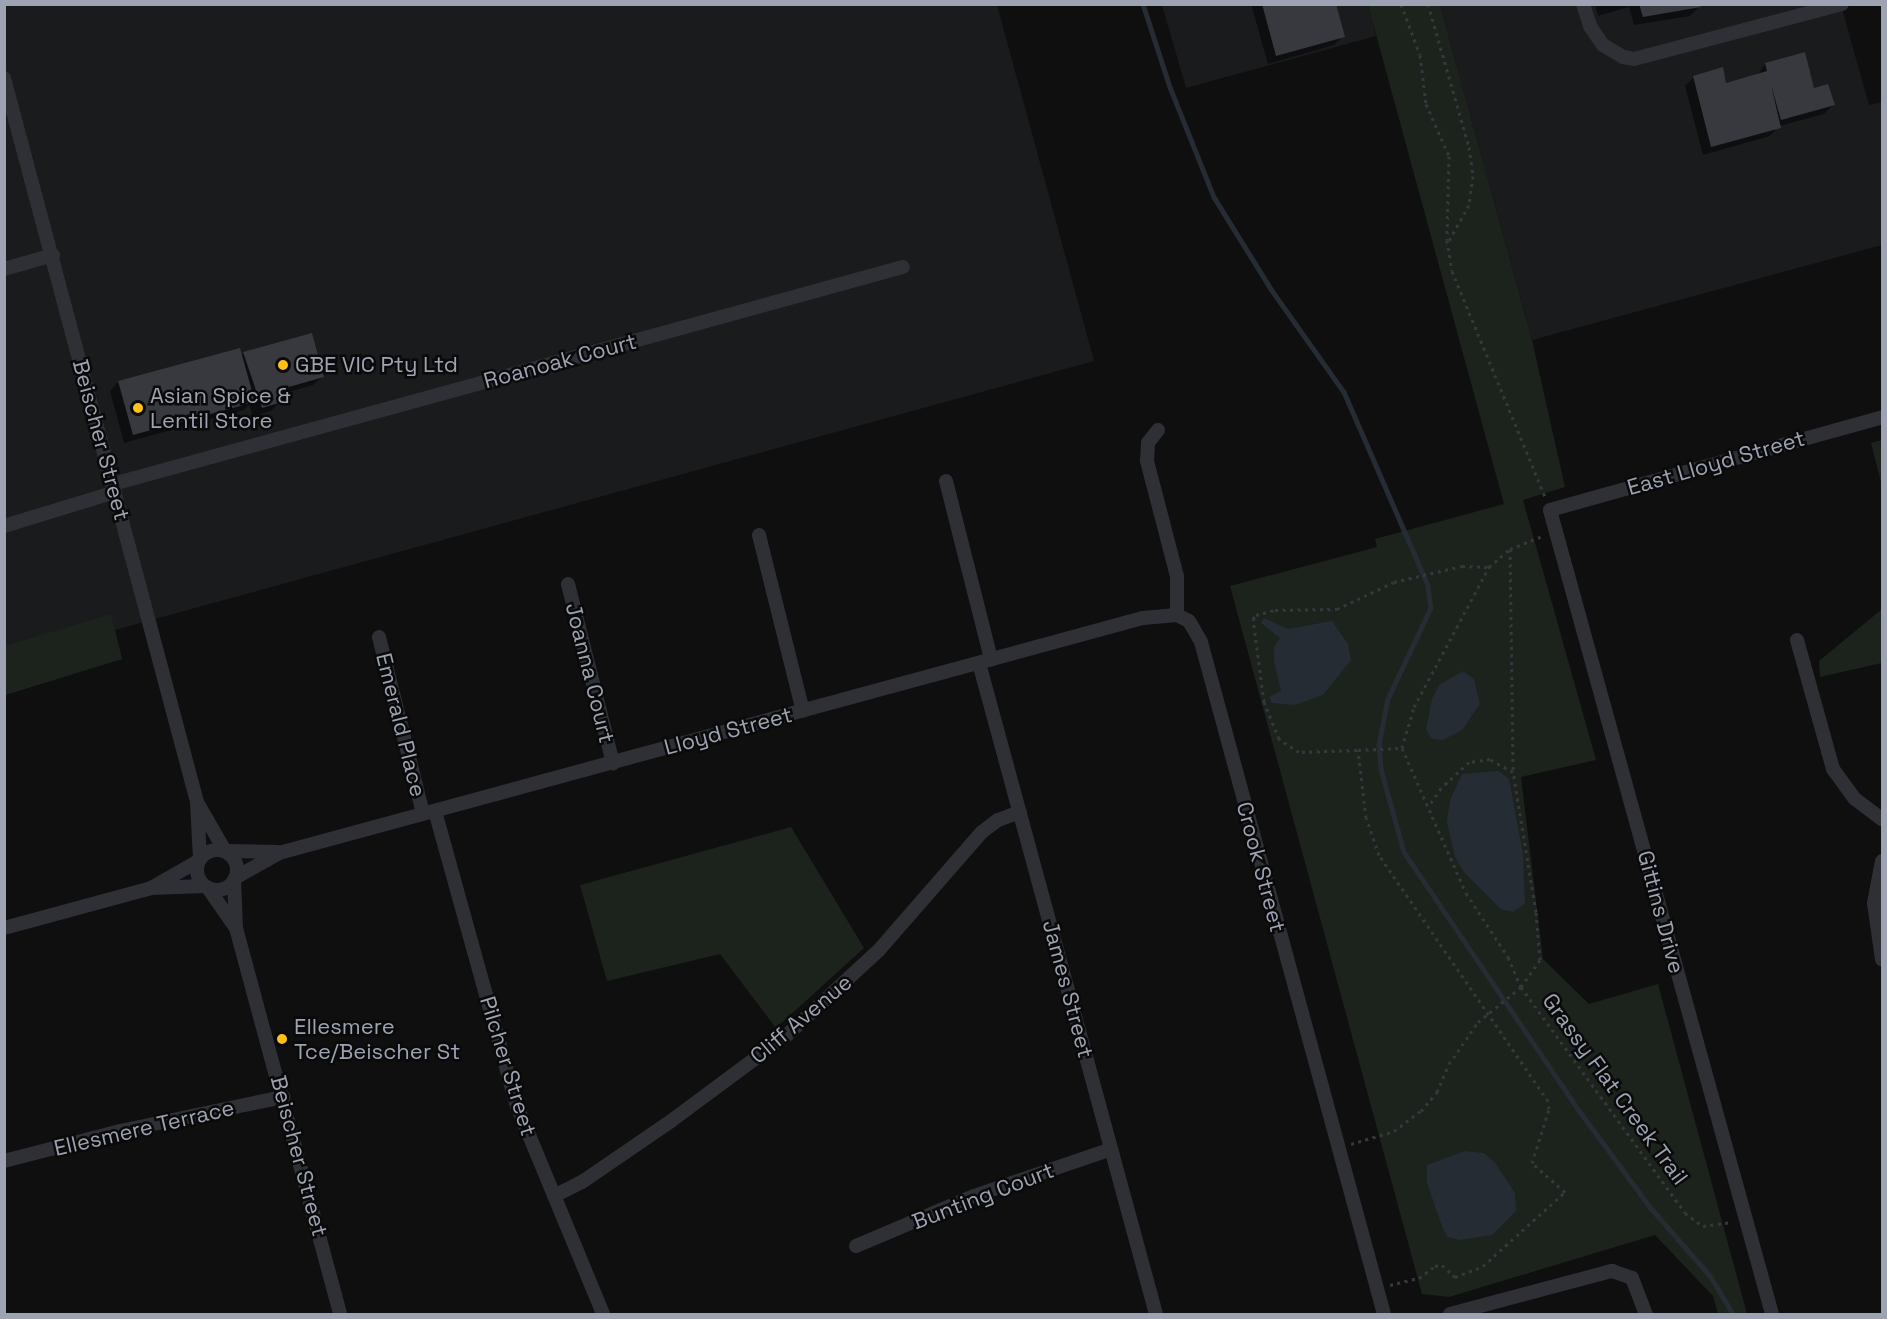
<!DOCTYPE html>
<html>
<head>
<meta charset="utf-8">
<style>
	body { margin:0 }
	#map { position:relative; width:1887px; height:1319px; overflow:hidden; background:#0f0f10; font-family:"Space Grotesk",sans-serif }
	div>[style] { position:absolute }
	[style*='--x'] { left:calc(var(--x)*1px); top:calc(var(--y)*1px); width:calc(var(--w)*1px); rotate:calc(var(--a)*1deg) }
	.built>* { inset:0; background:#1a1b1d }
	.green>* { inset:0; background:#1b231c }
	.water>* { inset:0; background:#252c34 }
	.shadow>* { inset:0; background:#0007 }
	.stream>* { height:4.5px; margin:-2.25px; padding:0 2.25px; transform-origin:2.25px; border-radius:2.25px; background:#252c34 }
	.building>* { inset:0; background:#38393e }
	.path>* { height:3px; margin-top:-1.5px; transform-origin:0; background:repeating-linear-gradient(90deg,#35373d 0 3px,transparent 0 7.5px) }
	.minor>* { height:14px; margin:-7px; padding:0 7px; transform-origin:7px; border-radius:7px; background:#2f3035 }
	.minor>.ring { margin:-7px; padding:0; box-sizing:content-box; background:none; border:14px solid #2f3035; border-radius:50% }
	.dots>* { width:16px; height:16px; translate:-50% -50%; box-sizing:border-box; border:3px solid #0a0a0b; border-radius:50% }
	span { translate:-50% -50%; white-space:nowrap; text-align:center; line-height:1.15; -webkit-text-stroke:5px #0a0a0b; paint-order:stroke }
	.street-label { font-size:22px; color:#9ea3b3 }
	.poi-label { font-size:22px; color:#9ea3b3 }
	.left { translate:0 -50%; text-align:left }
	.frame { position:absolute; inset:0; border:6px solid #9ea3b3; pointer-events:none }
</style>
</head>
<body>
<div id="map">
	<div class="built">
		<i style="clip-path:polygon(5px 5px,997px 5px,1094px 361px,115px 630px,122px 659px,5px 695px)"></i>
		<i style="clip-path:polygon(1162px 5px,1368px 5px,1376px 36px,1186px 88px)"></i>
		<i style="clip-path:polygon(1440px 5px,1841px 5px,1869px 105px,1882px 102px,1882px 245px,1532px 340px)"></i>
	</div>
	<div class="green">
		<i style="clip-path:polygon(1368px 5px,1440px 5px,1532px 340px,1565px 487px,1523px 500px,1596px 760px,1521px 777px,1543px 959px,1589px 1004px,1658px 984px,1747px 1314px,1718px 1314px,1713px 1296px,1655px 1235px,1449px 1297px,1422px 1294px,1230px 586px,1377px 547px,1375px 539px,1504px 504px)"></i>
		<i style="clip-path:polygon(1882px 440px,1882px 486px,1871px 443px)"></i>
		<i style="clip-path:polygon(1882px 609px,1882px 663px,1820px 677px,1819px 661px)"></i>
		<i style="clip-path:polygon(111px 614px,122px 659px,5px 695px,5px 646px)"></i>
		<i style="clip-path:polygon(791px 827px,864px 948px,776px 1028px,720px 954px,607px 981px,580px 885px)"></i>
	</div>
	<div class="water">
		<i style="clip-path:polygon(1264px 618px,1288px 629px,1332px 621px,1339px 631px,1348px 644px,1351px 660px,1323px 695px,1295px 705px,1272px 703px,1269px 697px,1281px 691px,1274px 661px,1274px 647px,1280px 638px,1261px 623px)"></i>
		<i style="clip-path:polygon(1463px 671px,1474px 679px,1480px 704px,1462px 730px,1443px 740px,1432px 739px,1426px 730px,1432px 699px,1439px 685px)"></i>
		<i style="clip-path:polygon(1498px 771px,1509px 779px,1523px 854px,1525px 904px,1513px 912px,1501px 909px,1464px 872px,1455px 857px,1447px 822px,1450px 800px,1462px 774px)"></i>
		<i style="clip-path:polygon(1465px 1151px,1484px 1153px,1496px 1164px,1515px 1193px,1516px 1211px,1492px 1235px,1460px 1240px,1447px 1237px,1440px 1221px,1427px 1183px,1427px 1165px)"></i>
	</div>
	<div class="shadow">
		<i style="clip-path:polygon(1251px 4px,1334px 4px,1343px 36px,1334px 45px,1268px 64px)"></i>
		<i style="clip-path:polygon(1595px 4px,1698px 4px,1699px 7px,1690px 16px,1634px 25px,1629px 7px,1598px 16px)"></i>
		<i style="clip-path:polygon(1765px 64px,1833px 105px,1824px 114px,1779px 126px,1770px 136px,1703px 155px,1685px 86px,1694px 77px,1725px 85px,1757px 76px)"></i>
		<i style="clip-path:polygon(244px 354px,322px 377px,313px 385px,278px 395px,280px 402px,271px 411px,253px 416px,249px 405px,244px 410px,124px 443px,110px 391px,118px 382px)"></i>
	</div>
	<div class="stream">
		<i style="--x:1143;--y:4;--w:87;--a:72"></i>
		<i style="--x:1170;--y:87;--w:118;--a:68.2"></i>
		<i style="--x:1214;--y:197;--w:108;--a:58.2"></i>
		<i style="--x:1271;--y:289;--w:126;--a:54.7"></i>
		<i style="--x:1344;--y:392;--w:210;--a:66.5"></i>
		<i style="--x:1428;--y:585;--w:23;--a:83"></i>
		<i style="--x:1431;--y:608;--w:101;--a:115.3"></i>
		<i style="--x:1388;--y:699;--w:47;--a:101.1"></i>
		<i style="--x:1379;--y:745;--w:24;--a:85"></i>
		<i style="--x:1381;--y:769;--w:86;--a:74.5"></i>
		<i style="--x:1404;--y:852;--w:315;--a:55.9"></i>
		<i style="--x:1581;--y:1113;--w:117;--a:53.7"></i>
		<i style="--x:1650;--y:1207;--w:93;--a:48.9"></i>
		<i style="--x:1711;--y:1277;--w:43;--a:59.3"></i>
	</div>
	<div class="building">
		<i style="clip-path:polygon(1262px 4px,1336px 4px,1345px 37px,1276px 56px)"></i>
		<i style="clip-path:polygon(1639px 4px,1700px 4px,1701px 7px,1643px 17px)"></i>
		<i style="clip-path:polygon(1805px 52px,1814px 88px,1828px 84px,1835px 105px,1781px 120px,1771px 85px,1781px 128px,1711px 147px,1693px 76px,1723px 67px,1726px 83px,1767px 71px,1765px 63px)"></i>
		<i style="clip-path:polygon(312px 333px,324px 377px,278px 390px,282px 402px,262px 408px,243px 352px)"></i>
		<i style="clip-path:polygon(240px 348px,255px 402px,133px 435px,118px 381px)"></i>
	</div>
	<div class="path">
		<i style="--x:1401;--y:4;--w:54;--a:69.6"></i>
		<i style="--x:1420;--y:55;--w:49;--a:83"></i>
		<i style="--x:1426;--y:104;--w:57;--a:66.1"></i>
		<i style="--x:1449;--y:156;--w:84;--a:91.4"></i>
		<i style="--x:1447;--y:240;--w:31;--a:81"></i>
		<i style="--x:1452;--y:271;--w:244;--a:67.6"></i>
		<i style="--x:1428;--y:4;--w:149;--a:74"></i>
		<i style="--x:1469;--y:147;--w:29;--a:82"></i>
		<i style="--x:1473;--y:176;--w:29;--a:98"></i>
		<i style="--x:1469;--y:205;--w:45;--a:119.4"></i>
		<i style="--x:1510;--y:549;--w:223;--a:89.2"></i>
		<i style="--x:1402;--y:748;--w:158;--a:66.2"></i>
		<i style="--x:1466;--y:893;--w:77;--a:56.7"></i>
		<i style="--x:1508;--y:957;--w:33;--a:67"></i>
		<i style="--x:1521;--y:987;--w:33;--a:-55"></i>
		<i style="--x:1540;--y:960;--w:48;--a:-94.8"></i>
		<i style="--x:1536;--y:912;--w:142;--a:-99.3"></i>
		<i style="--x:1513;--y:772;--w:26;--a:-151"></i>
		<i style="--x:1490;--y:759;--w:21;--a:172"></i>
		<i style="--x:1469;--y:762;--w:38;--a:137"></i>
		<i style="--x:1441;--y:788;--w:22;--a:124"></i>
		<i style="--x:1357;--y:750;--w:58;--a:178"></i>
		<i style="--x:1299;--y:752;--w:24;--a:-147"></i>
		<i style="--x:1279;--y:739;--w:40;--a:-112"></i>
		<i style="--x:1264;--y:702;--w:84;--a:-97.5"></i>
		<i style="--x:1253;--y:619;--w:5;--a:-53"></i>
		<i style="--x:1256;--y:615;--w:20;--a:-15"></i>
		<i style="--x:1275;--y:610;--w:62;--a:-0.9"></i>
		<i style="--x:1337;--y:609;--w:63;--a:-25.3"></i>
		<i style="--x:1394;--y:582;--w:70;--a:-13.2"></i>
		<i style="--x:1462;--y:566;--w:27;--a:2"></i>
		<i style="--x:1351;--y:1144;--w:45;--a:-16.8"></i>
		<i style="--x:1394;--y:1131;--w:34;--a:-37"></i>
		<i style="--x:1421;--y:1111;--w:25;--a:-50"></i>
		<i style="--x:1437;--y:1092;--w:30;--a:-67"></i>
		<i style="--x:1449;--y:1064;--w:51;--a:-55.4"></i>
		<i style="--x:1478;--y:1022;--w:55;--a:-39.1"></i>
		<i style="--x:1521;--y:987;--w:279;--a:54"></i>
		<i style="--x:1685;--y:1213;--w:22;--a:36"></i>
		<i style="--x:1703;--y:1226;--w:29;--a:-8"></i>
		<i style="--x:1390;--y:1285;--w:30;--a:-14"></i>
		<i style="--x:1419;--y:1278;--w:20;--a:-37"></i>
		<i style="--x:1435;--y:1266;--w:7;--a:-8"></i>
		<i style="--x:1442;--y:1265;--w:18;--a:43"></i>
		<i style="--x:1455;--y:1277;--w:30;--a:-21"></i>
		<i style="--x:1483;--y:1266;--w:110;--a:-42.1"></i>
		<i style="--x:1565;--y:1192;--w:44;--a:-138.7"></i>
		<i style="--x:1532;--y:1163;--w:57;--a:-72.5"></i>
		<i style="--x:1549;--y:1109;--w:8;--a:-97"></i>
		<i style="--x:1548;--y:1101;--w:298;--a:-124.5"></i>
		<i style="--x:1379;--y:855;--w:39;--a:-109"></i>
		<i style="--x:1366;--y:818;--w:68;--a:-96.7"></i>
		<i style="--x:1358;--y:750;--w:44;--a:-2.6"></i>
		<i style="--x:1402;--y:748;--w:43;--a:-73.7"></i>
		<i style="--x:1414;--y:707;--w:159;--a:-61.8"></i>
		<i style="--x:1489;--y:567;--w:28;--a:-41"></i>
		<i style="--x:1510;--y:549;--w:35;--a:-22"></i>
	</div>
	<div class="minor">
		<i style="--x:1583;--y:4;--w:23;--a:72"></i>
		<i style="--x:1590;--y:26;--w:23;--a:56"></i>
		<i style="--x:1603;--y:45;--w:23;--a:31"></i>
		<i style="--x:1623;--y:57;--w:11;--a:10"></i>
		<i style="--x:1634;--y:59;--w:215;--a:-14.8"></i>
		<i style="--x:4;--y:78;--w:749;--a:75.07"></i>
		<i style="--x:197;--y:802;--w:57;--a:87"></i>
		<i style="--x:4;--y:269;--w:51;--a:-15.9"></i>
		<i style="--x:1158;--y:430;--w:16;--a:128"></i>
		<i style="--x:1148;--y:443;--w:18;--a:93"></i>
		<i style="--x:1147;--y:461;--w:119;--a:75.4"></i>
		<i style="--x:1177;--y:576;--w:39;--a:90"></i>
		<i style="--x:946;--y:481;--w:184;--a:75.8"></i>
		<i style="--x:113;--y:484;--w:819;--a:-15.36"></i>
		<i style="--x:4;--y:526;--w:116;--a:-17"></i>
		<i style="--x:759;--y:535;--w:181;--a:76"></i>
		<i style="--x:568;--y:584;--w:185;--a:75.9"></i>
		<i style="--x:379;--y:637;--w:182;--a:76"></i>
		<i style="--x:1797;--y:640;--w:134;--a:74.4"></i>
		<i style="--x:1833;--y:769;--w:37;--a:54"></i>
		<i style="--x:1855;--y:799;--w:34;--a:37"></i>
		<i style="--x:979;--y:663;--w:675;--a:74.79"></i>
		<i style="--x:198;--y:804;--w:54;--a:60.1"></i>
		<i style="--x:435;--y:811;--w:306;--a:74.5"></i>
		<i style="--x:517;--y:1106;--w:225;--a:67.5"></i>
		<i class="ring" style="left:197px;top:850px;width:26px;height:26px"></i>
		<i style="--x:226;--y:851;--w:51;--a:1.1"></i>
		<i style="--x:1882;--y:861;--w:43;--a:100.8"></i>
		<i style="--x:1874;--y:903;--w:57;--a:81.9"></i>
		<i style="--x:235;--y:878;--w:51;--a:-29.6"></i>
		<i style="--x:279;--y:853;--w:895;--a:-15.22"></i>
		<i style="--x:1143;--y:618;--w:34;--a:-5"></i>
		<i style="--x:1177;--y:615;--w:13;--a:27"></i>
		<i style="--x:1189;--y:621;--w:24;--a:60"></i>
		<i style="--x:1201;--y:642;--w:696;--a:74.77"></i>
		<i style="--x:234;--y:880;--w:48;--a:87.6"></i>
		<i style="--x:151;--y:888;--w:56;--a:-29.7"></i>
		<i style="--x:208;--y:888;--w:49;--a:55"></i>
		<i style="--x:236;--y:928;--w:400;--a:74.9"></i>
		<i style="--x:4;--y:928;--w:152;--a:-15.2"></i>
		<i style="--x:151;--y:888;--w:54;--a:-2.1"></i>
		<i style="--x:4;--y:1161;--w:120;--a:-14.5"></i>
		<i style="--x:120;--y:1131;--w:167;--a:-11.8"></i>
		<i style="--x:554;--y:1196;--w:31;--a:-27"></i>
		<i style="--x:582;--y:1182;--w:108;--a:-34.4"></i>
		<i style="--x:671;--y:1121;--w:144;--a:-36.6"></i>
		<i style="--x:787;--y:1035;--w:125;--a:-42.7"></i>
		<i style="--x:879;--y:950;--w:157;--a:-48.9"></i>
		<i style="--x:982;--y:832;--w:20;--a:-37"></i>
		<i style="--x:998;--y:820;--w:23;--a:-20"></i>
		<i style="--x:856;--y:1246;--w:128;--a:-23"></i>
		<i style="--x:974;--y:1196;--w:145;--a:-18.9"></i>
		<i style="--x:1450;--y:1314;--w:168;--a:-14.9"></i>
		<i style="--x:1612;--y:1271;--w:21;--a:19"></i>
		<i style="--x:1632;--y:1278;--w:39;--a:69"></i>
		<i style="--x:1772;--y:1314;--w:834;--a:-105.44"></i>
		<i style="--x:1550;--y:510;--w:345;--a:-15.6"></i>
	</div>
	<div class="dots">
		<i style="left:283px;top:365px;background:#ffc018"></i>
		<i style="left:138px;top:408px;background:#ffc018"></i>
		<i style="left:282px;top:1039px;background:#ffc018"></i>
	</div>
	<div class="street-label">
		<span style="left:560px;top:361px;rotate:-15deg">Roanoak Court</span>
		<span style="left:101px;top:440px;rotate:75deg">Beischer Street</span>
		<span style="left:1716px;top:463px;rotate:-16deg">East Lloyd Street</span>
		<span style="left:590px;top:673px;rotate:76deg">Joanna Court</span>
		<span style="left:401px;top:725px;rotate:76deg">Emerald Place</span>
		<span style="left:728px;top:731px;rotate:-15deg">Lloyd Street</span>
		<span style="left:1261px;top:867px;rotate:75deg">Crook Street</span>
		<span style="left:1661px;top:912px;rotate:75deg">Gittins Drive</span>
		<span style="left:1068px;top:989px;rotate:75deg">James Street</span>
		<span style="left:801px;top:1019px;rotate:-40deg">Cliff Avenue</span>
		<span style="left:508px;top:1066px;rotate:73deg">Pilcher Street</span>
		<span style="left:1615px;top:1089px;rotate:54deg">Grassy Flat Creek Trail</span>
		<span style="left:144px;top:1128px;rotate:-13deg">Ellesmere Terrace</span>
		<span style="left:299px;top:1156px;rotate:75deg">Beischer Street</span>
		<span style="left:983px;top:1196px;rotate:-21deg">Bunting Court</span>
	</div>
	<div class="poi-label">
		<span class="left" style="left:295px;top:365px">GBE VIC Pty Ltd</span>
		<span class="left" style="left:150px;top:408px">Asian Spice &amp;<br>Lentil Store</span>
		<span class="left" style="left:294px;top:1039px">Ellesmere<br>Tce/Beischer St</span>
	</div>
	<div class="frame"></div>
</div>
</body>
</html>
